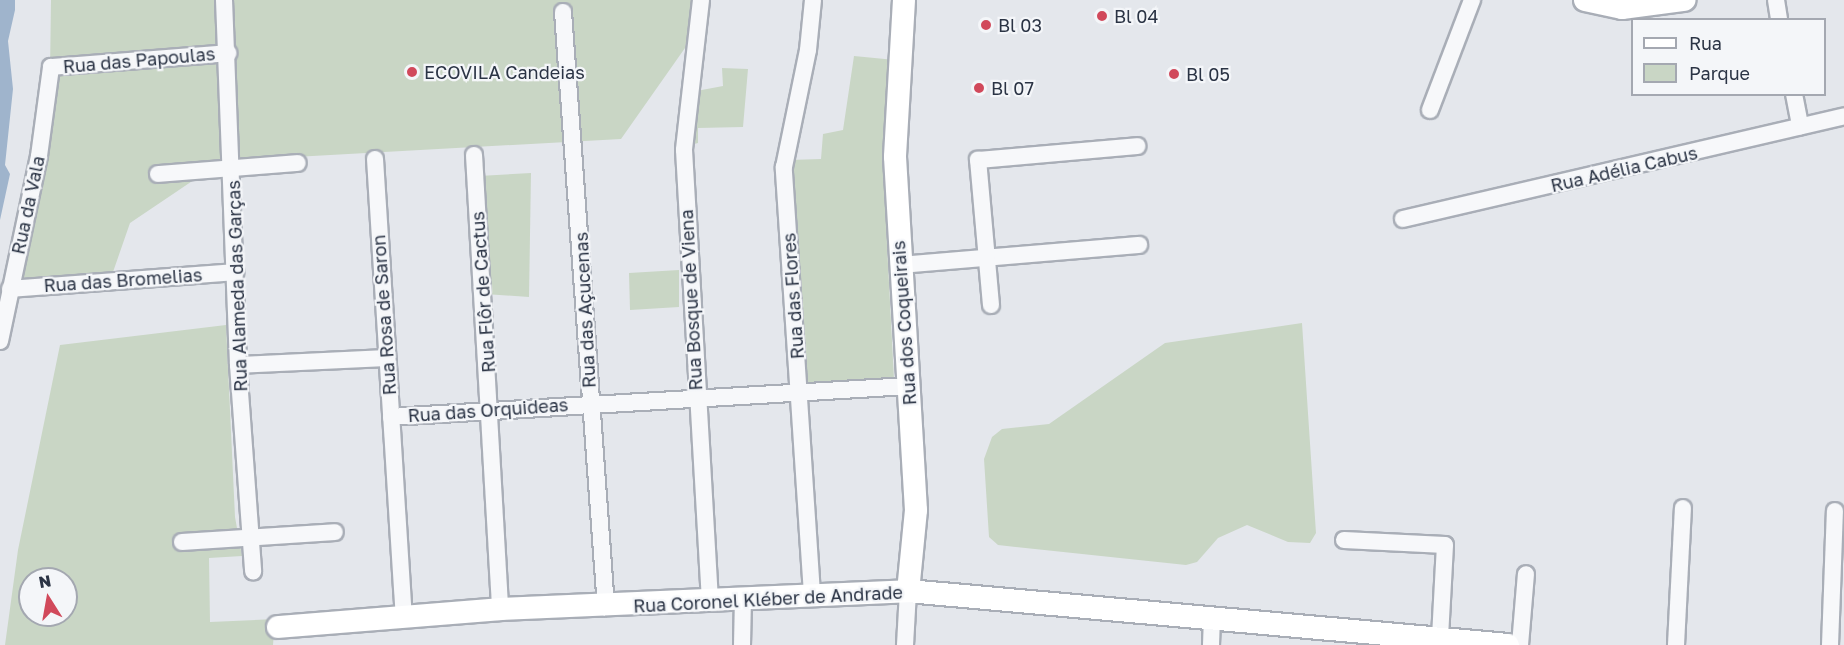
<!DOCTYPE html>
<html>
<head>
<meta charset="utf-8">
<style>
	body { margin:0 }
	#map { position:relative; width:1844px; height:645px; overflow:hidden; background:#e4e7ec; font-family:"Golos Text",sans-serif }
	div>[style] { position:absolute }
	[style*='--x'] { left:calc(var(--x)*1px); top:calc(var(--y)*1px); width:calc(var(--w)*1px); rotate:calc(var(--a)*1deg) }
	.green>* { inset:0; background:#c9d6c5 }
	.water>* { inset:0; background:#9fb4cc }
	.roads { filter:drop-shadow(2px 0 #a9aeb7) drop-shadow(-2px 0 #a9aeb7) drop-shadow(0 2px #a9aeb7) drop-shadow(0 -2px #a9aeb7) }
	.street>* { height:16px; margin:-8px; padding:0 8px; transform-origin:8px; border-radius:8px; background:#f7f8fa }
	.secondary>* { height:22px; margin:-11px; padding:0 11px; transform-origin:11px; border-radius:11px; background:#fff }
	.dots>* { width:16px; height:16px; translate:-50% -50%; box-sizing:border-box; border:3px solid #f4f6f9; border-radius:50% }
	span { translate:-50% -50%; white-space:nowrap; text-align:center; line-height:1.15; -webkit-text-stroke:4.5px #f4f6f9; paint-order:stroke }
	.poi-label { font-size:18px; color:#2b3445 }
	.left { translate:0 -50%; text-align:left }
	.street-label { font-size:18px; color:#2b3445 }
	.legend { position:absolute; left:1631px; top:18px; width:195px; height:78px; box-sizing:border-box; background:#f4f6f9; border:2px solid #a4a8b1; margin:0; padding:8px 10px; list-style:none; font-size:18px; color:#2b3445 }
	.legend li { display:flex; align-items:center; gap:12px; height:30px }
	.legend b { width:30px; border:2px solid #a4a8b1 }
	.north { position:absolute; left:18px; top:567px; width:60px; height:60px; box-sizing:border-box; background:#f4f6f9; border:2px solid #a4a8b1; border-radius:50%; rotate:349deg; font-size:16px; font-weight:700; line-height:24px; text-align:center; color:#2b3445 }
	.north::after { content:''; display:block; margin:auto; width:21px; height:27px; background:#d1495b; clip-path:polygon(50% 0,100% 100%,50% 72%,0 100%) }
</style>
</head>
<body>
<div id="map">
	<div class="green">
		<i style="clip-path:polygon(51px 0,694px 0,685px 48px,621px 139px,222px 161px,130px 223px,113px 272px,23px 278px,49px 145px)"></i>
		<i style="clip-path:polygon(854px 56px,895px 60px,886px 225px,894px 379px,808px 383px,789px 160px,821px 159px,823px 134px,843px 130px)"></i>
		<i style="clip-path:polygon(722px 68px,748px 69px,743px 127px,698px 128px,698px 143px,687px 146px,691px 92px,723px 86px)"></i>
		<i style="clip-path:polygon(531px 173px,529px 297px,485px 294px,479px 176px)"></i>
		<i style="clip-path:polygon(679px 270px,679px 307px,630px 310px,629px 273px)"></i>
		<i style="clip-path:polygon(1302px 323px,1316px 533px,1310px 543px,1288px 542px,1247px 525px,1218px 538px,1197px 562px,1186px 565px,998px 545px,989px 537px,984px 459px,992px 437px,1002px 429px,1049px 424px,1165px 343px)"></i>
		<i style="clip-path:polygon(evenodd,226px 325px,235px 517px,242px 556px,209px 558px,210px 622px,275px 619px,273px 645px,5px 645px,18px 550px,60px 345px,226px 325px,30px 579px,66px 579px,66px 615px,30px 615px,30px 579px)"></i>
	</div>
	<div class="water">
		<i style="clip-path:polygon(0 0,15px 0,15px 10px,8px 41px,13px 89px,5px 165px,10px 174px,0 220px)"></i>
	</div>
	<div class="roads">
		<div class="street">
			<i style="--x:224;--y:0;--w:365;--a:87.8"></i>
			<i style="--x:238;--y:365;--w:207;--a:85.8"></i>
			<i style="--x:701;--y:0;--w:151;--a:96.5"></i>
			<i style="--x:684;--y:150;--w:452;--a:86.7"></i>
			<i style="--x:1776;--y:0;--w:20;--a:81"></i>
			<i style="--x:563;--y:12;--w:597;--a:85.87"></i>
			<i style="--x:1794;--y:94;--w:33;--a:79"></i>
			<i style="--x:1430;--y:110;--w:118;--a:-69.1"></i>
			<i style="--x:474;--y:155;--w:455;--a:86.7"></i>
			<i style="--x:375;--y:159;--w:456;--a:86.4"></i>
			<i style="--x:158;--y:174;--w:140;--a:-4.5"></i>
			<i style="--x:1403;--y:219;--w:453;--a:-13.1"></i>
			<i style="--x:899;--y:265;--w:241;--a:-4.8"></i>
			<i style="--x:10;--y:289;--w:226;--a:-4.3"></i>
			<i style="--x:991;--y:305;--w:146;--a:-95.1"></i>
			<i style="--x:978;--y:160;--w:160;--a:-5"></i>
			<i style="--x:0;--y:341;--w:189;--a:-78.1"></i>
			<i style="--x:39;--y:156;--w:90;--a:-82.3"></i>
			<i style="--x:51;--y:67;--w:178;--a:-4.5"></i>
			<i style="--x:238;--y:365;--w:146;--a:-2.7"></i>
			<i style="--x:391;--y:417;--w:518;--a:-3.43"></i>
			<i style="--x:1344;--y:540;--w:101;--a:2.8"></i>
			<i style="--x:1445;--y:545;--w:93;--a:93.1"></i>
			<i style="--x:182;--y:542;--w:153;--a:-3.7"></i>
			<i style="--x:812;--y:594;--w:428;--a:-93.8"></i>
			<i style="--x:784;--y:167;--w:119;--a:-78.4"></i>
			<i style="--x:808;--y:50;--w:50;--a:-84.3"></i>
			<i style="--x:742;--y:645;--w:46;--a:-88.8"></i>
			<i style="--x:905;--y:645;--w:54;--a:-86.8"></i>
			<i style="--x:1211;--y:645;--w:23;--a:-88"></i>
			<i style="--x:1520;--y:645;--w:71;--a:-85.2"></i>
			<i style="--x:1676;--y:645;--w:137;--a:-87.1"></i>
			<i style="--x:1830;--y:645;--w:134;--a:-87.9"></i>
		</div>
		<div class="secondary">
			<i style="--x:904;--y:0;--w:157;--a:93.3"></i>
			<i style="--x:895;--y:157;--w:354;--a:86.6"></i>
			<i style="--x:916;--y:510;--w:81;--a:95.6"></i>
			<i style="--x:1585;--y:0;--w:38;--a:12"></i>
			<i style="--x:1622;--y:8;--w:63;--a:-7.4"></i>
			<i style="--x:278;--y:627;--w:223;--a:-4.6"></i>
			<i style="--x:500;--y:609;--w:408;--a:-2.5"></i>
			<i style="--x:908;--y:591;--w:602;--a:5.14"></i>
		</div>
	</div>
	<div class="dots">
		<i style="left:1102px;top:16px;background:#d1495b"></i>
		<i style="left:986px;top:25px;background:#d1495b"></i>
		<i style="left:412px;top:72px;background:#d1495b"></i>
		<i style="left:1174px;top:74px;background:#d1495b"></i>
		<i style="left:979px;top:88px;background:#d1495b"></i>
	</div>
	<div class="poi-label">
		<span class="left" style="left:1114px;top:16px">Bl 04</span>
		<span class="left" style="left:998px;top:25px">Bl 03</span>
		<span class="left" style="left:424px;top:72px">ECOVILA Candeias</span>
		<span class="left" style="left:1186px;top:74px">Bl 05</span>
		<span class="left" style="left:991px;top:88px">Bl 07</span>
	</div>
	<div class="street-label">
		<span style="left:139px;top:60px;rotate:-5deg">Rua das Papoulas</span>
		<span style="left:1624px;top:169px;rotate:-13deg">Rua Adélia Cabus</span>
		<span style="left:28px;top:205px;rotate:-78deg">Rua da Vala</span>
		<span style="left:123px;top:280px;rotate:-4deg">Rua das Bromelias</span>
		<span style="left:237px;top:286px;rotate:-92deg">Rua Alameda das Garças</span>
		<span style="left:483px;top:292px;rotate:-94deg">Rua Flôr de Cactus</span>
		<span style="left:793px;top:296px;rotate:-94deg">Rua das Flores</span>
		<span style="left:691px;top:300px;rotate:-93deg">Rua Bosque de Viena</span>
		<span style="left:585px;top:310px;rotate:-93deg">Rua das Açucenas</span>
		<span style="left:384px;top:315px;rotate:-94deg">Rua Rosa de Saron</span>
		<span style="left:904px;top:323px;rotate:-94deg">Rua dos Coqueirais</span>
		<span style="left:488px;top:410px;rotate:-4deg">Rua das Orquideas</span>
		<span style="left:768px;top:599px;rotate:-3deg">Rua Coronel Kléber de Andrade</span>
	</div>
	<ul class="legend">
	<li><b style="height:8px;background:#fff"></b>Rua</li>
	<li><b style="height:16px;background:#c9d6c5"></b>Parque</li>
	</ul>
	<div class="north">N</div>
</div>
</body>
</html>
